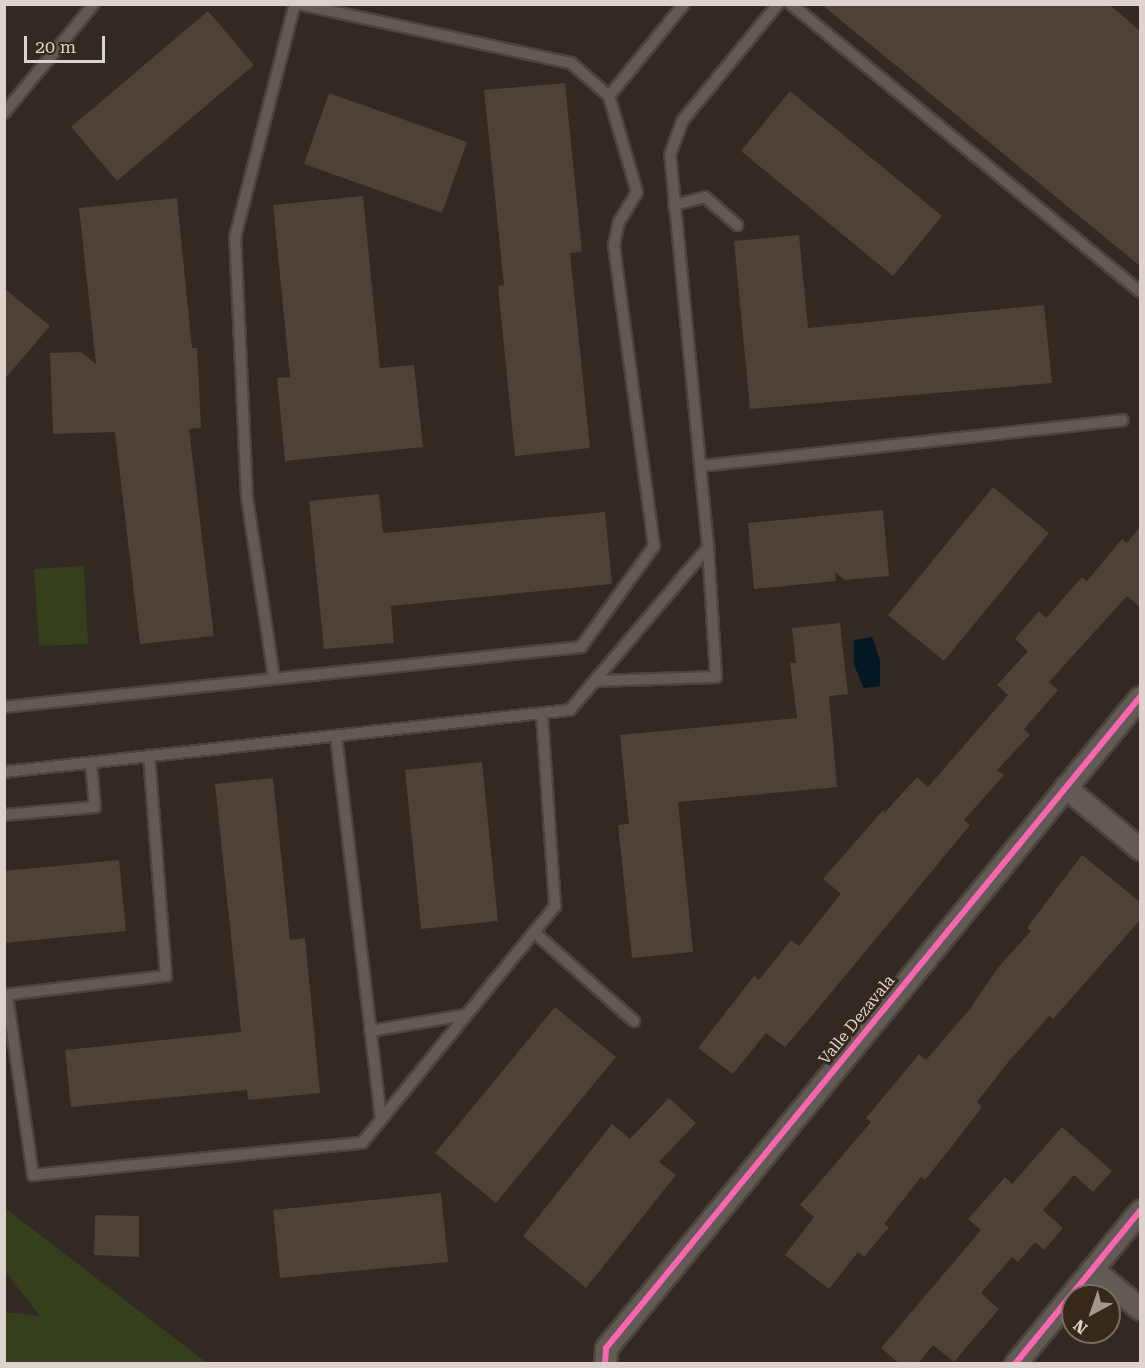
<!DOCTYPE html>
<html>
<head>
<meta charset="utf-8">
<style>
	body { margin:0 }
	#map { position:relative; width:1145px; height:1368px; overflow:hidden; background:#312922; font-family:"Roboto Serif",serif }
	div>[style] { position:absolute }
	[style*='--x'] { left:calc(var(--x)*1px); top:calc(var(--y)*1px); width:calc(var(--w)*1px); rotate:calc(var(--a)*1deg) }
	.green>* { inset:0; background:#363f1b }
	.water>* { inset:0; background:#041823 }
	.building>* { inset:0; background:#4e4137 }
	.roads { filter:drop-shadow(2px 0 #4b443f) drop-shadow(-2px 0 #4b443f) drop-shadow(0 2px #4b443f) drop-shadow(0 -2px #4b443f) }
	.lane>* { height:10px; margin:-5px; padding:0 5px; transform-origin:5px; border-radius:5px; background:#615a55 }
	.street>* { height:21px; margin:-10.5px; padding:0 10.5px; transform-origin:10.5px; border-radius:10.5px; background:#615a55 }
	.cycleway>* { height:6px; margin:-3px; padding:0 3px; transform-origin:3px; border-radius:3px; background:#f766af }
	span { translate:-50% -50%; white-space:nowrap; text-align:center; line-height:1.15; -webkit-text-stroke:6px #37281c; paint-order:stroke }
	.street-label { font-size:16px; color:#ddd3cc }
	.frame { position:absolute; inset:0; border:6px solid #ddd3cc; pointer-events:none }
	.north { position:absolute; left:1061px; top:1284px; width:60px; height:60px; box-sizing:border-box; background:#37281c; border:2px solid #796c62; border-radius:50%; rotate:220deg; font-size:16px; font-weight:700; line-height:24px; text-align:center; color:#ddd3cc }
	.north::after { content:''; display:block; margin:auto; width:21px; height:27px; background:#a19890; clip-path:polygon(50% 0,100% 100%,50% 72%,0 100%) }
	.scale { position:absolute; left:24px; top:36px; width:81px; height:27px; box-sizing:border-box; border:3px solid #ddd3cc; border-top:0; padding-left:8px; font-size:18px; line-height:21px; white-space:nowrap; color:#ddd3cc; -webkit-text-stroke:4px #37281c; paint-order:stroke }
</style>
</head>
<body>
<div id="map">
	<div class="green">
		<i style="clip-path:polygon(84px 566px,88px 644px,39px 646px,34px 569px)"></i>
		<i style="clip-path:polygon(5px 1208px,207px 1363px,5px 1363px,5px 1312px,40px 1316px,5px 1271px)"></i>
	</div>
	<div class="water">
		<i style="clip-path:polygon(872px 637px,880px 660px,880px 686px,864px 688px,854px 665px,854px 640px)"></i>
	</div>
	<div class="building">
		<i style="clip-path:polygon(821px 4px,1109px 4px,1140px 31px,1140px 266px)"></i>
		<i style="clip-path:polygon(208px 11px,254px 65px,117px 181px,71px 127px)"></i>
		<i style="clip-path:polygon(565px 83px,582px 252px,570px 253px,590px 448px,515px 456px,498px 286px,504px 285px,484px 90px)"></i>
		<i style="clip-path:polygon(790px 91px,942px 216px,893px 276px,741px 151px)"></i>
		<i style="clip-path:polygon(329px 93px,467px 142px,442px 213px,304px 164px)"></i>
		<i style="clip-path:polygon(363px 196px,380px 368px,414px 365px,423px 447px,285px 461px,277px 378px,290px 377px,273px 205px)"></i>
		<i style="clip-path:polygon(177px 198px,192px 348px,197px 348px,201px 428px,189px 429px,214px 636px,140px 644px,115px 432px,53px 434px,50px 353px,81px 352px,96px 364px,79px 208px)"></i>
		<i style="clip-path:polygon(799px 235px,808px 328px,1044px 305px,1052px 383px,750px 409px,734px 241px)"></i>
		<i style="clip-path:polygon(4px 288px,50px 326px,4px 380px)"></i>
		<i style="clip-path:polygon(993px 487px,1049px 533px,944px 661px,888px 615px)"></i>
		<i style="clip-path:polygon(379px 494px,383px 533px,605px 512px,612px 584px,391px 606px,394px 643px,324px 649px,309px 501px)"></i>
		<i style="clip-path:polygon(883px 510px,889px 576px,845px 580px,835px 572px,836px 581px,754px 589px,748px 523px)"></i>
		<i style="clip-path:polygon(1140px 527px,1140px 607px,1127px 596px,1049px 682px,1058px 690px,1024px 729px,1030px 735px,997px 770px,1004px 775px,964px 820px,970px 825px,816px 1011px,785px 1047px,766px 1033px,733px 1074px,698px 1048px,754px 976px,759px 980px,791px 940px,799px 946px,841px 894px,823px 879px,883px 810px,885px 812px,917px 777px,928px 787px,1008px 695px,997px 685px,1028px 651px,1015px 639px,1039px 611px,1046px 618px,1082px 577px,1087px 581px,1122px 539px,1127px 543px)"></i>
		<i style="clip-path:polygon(840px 623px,848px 694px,829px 696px,837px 787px,678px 802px,693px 952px,632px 958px,618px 825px,629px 824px,620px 735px,797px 718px,790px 663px,796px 663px,792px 628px)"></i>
		<i style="clip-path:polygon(482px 762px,498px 921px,421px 929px,405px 770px)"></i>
		<i style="clip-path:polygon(273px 778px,290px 940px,305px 938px,320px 1093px,248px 1100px,247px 1090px,71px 1107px,65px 1050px,241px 1032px,215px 784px)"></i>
		<i style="clip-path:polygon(1082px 855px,1140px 902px,1140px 920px,1053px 1019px,1049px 1016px,1009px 1061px,977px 1102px,982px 1107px,952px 1146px,925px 1180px,921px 1177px,884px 1224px,889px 1227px,864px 1257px,858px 1252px,829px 1289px,785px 1255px,814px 1217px,800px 1205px,871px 1122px,866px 1118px,919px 1054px,926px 1060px,970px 1009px,997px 969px,1031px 931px,1027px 928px)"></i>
		<i style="clip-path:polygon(119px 860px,126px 931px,4px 943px,4px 871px)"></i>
		<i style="clip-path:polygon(555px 1007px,616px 1057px,496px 1203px,435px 1153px)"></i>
		<i style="clip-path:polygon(669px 1098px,696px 1123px,659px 1162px,676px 1175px,586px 1288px,523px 1236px,612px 1124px,630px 1139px)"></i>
		<i style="clip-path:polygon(1062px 1127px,1112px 1171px,1093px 1192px,1074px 1175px,1043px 1210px,1063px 1228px,1044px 1250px,1035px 1242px,1018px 1262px,1012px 1257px,981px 1293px,999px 1309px,954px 1362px,933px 1345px,918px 1364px,900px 1364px,881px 1348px,981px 1230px,968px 1219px,1005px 1177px,1012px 1184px)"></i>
		<i style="clip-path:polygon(441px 1193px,448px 1262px,280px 1278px,273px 1210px)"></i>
		<i style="clip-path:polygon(95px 1215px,139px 1216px,139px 1257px,94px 1255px)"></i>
	</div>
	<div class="roads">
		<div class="lane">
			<i style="--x:791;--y:4;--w:452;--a:39.5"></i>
			<i style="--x:609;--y:96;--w:119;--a:-50.8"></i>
			<i style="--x:4;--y:113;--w:141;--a:-50.5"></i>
			<i style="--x:674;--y:205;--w:32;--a:-14"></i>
			<i style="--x:705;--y:197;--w:43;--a:41.2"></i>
			<i style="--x:701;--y:466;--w:424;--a:-6.2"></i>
			<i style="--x:274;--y:678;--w:183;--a:-98.5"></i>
			<i style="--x:247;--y:497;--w:260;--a:-92.6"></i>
			<i style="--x:235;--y:237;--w:241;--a:-75.6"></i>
			<i style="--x:595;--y:681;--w:121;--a:-1.9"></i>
			<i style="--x:716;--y:677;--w:130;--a:-93.5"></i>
			<i style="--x:4;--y:707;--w:580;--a:-5.94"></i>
			<i style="--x:581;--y:647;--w:125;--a:-54.1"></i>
			<i style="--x:654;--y:546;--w:304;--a:-97.6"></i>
			<i style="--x:614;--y:245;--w:24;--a:-78"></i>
			<i style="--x:619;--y:222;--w:35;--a:-59"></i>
			<i style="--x:637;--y:192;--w:100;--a:-106.3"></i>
			<i style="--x:609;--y:96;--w:50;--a:-139"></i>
			<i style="--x:571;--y:63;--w:278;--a:-167.8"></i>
			<i style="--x:336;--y:736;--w:386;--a:83.3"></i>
			<i style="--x:4;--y:772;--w:569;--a:-6.25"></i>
			<i style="--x:570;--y:710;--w:214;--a:-49.7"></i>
			<i style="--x:708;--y:547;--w:394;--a:-95.5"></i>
			<i style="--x:670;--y:155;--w:37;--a:-70"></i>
			<i style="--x:683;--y:120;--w:150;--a:-50.7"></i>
			<i style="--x:4;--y:815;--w:91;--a:-5"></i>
			<i style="--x:95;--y:807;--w:44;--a:-95.2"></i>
			<i style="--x:534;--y:932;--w:134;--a:41.7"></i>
			<i style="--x:4;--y:995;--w:163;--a:-6.7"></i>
			<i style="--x:166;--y:976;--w:221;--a:-94.4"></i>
			<i style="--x:7;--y:995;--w:182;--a:81.8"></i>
			<i style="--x:33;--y:1175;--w:331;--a:-5.6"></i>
			<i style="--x:362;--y:1143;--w:306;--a:-50.8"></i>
			<i style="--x:555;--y:906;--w:193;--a:-93.9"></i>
			<i style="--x:370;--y:1031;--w:97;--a:-9.5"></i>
		</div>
		<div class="street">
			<i style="--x:1065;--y:787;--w:97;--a:39.6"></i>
			<i style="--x:1093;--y:1269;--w:62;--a:40.4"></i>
			<i style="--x:605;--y:1364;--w:16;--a:-86"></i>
			<i style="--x:606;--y:1348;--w:842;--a:-50.64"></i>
			<i style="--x:1015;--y:1364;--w:198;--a:-50.8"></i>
		</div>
	</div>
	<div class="cycleway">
		<i style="--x:605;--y:1364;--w:16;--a:-86"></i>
		<i style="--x:606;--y:1348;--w:842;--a:-50.64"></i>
		<i style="--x:1015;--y:1364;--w:198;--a:-50.8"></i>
	</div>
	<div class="street-label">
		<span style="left:857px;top:1020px;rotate:-51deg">Valle Dezavala</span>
	</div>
	<div class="frame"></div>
	<div class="north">N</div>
	<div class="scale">20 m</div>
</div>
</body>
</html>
